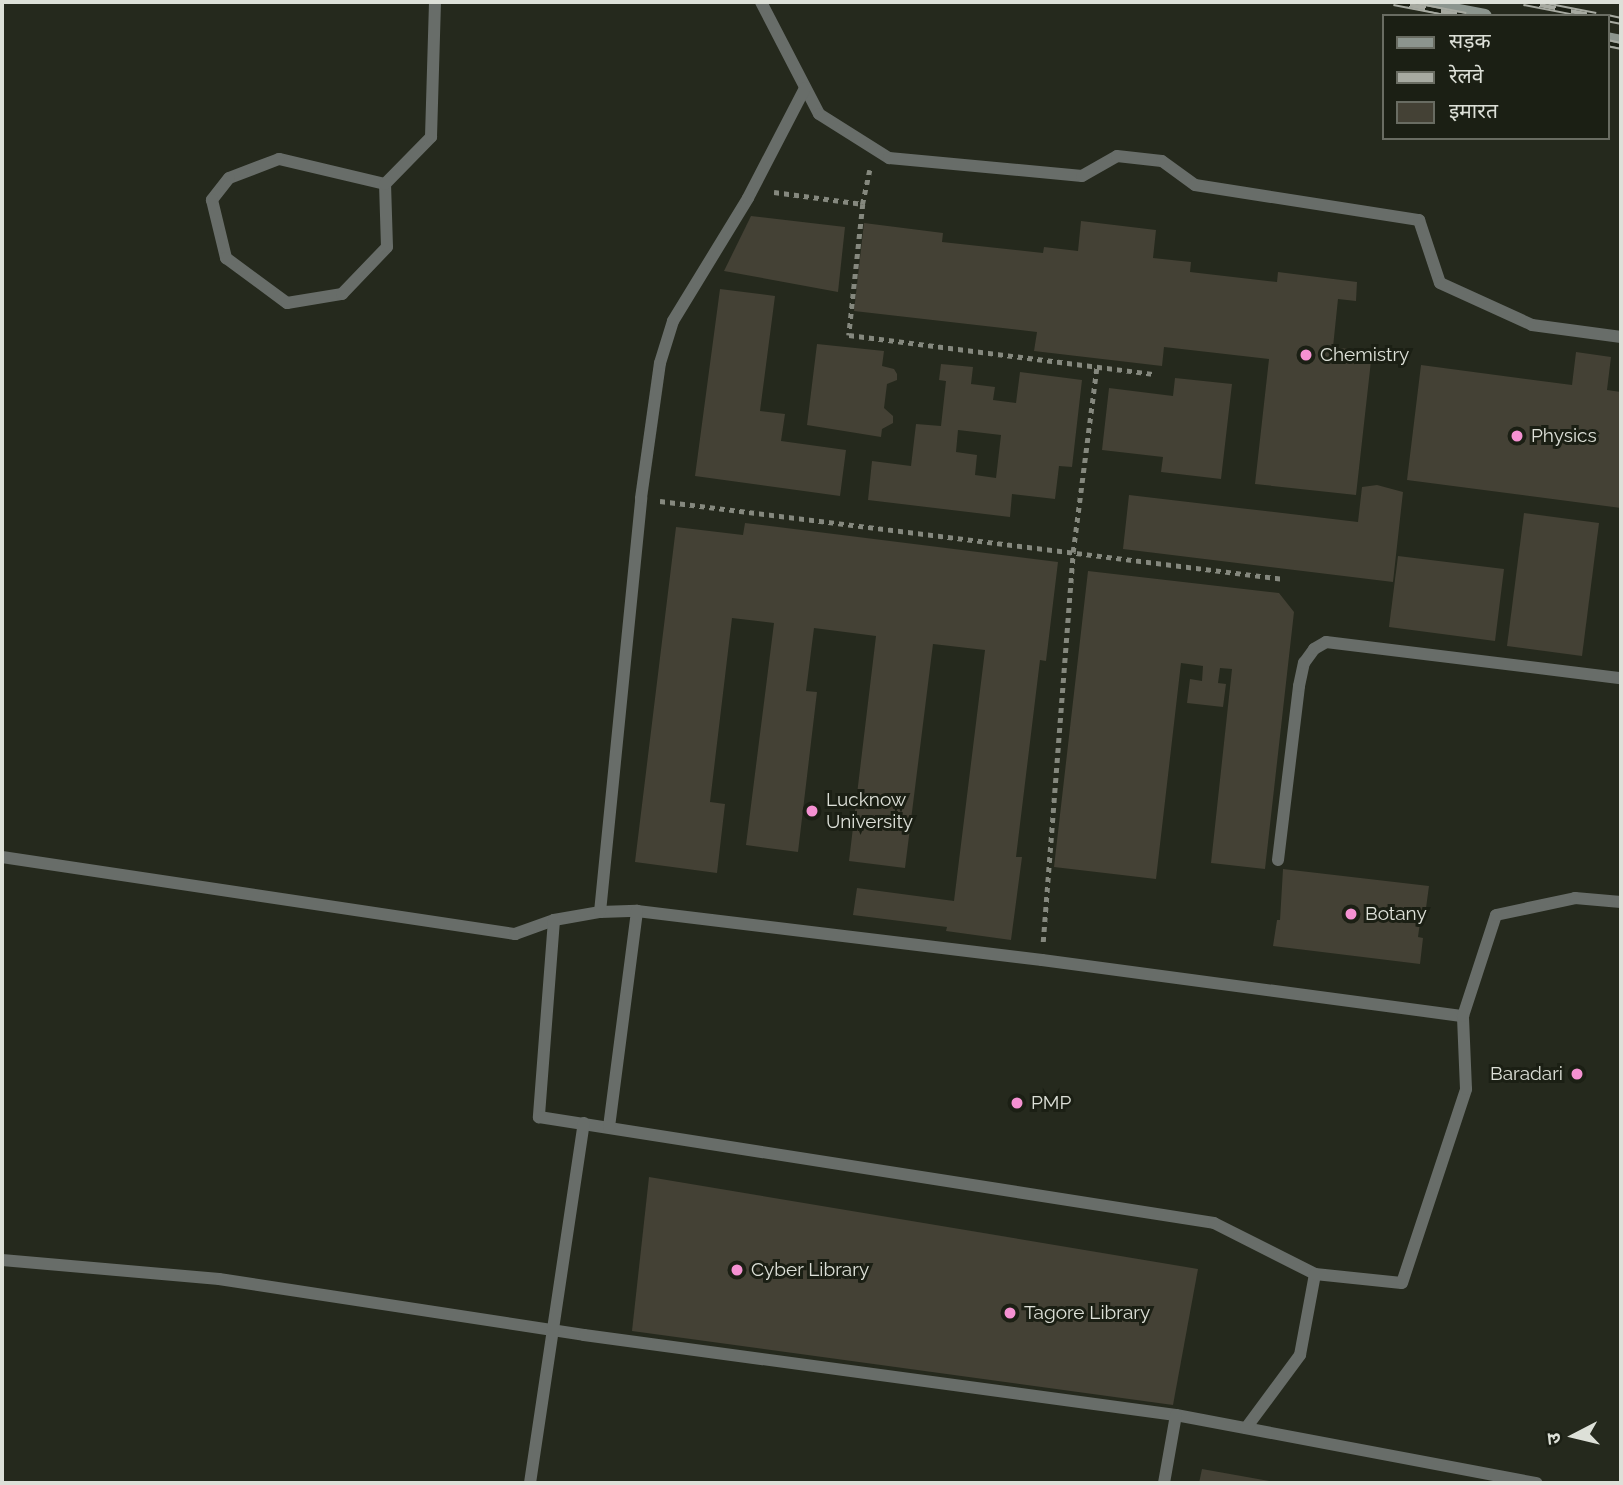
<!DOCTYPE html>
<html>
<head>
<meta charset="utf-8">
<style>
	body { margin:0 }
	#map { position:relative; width:1623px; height:1485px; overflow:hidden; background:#25291d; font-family:Raleway,"Noto Sans Devanagari",sans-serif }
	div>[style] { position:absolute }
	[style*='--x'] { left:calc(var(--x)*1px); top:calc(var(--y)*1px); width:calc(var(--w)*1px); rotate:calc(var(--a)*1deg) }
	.building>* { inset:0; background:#444135 }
	.path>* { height:4.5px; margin-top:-2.25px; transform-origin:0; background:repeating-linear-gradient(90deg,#85887e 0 5px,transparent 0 10px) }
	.service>* { height:12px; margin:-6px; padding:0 6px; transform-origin:6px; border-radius:6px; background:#686d69 }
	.secondary>* { height:14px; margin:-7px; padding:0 7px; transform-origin:7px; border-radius:7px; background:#8c958e }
	.rail>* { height:8px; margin-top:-4px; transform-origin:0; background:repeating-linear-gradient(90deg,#1b1f14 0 16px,#a7aaa1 0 32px); box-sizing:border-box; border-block:2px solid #a7aaa1 }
	.dots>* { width:19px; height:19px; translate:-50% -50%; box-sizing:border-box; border:4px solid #1b1f14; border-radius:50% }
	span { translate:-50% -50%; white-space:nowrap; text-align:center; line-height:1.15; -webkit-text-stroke:6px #1b1f14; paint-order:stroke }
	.poi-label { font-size:19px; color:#dde0d8 }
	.left { translate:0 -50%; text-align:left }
	.right { translate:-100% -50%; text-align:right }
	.frame { position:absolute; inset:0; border:4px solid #dde0d8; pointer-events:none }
	.legend { position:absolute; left:1382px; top:14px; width:228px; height:126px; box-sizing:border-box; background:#1b1f14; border:2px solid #696c62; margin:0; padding:9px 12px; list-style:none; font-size:21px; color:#dde0d8 }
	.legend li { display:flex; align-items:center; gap:14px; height:35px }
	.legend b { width:35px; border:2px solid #696c62 }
	.north { position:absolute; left:1539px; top:1401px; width:70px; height:70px; -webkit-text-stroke:5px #1b1f14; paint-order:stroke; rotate:263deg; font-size:19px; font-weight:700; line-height:28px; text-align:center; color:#dde0d8 }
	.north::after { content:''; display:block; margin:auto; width:24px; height:32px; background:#dde0d8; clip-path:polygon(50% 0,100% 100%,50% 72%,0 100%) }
</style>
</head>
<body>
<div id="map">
	<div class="building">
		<i style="clip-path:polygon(751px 216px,845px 227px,838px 292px,724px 271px)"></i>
		<i style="clip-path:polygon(1081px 221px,1156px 230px,1153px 258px,1191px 262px,1190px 272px,1277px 282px,1278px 272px,1357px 282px,1356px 301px,1338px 299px,1333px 347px,1372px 352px,1356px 495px,1255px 484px,1269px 359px,1164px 347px,1162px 366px,1034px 351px,1037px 332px,854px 311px,864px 223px,943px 233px,942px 242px,1043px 253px,1044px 247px,1078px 251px)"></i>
		<i style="clip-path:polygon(720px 289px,775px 296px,760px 411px,785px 414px,781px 441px,846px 450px,840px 496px,695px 476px)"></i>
		<i style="clip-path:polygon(817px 344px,884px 351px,882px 366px,894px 369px,897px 374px,897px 380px,887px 384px,884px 408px,893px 416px,893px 423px,882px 429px,881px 437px,807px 425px)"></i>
		<i style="clip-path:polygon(1576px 352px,1611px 357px,1607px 390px,1621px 392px,1621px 508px,1407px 480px,1421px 365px,1572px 385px)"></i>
		<i style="clip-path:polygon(evenodd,941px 364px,973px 367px,971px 384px,995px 387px,993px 400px,1016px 403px,1020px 372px,1082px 380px,1072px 467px,1059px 466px,1055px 499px,1012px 494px,1010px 517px,868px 500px,872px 461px,911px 466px,916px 424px,941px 426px,946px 381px,939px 380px,941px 364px,958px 430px,1001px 435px,996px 478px,975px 475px,977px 455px,956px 452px,958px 430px)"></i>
		<i style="clip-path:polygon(1175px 378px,1232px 384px,1221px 479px,1161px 472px,1163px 457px,1102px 450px,1109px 388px,1173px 396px)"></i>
		<i style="clip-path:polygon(1377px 485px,1403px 492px,1393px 582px,1123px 549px,1129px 495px,1358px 522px,1362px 487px)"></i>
		<i style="clip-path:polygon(1524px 513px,1599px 523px,1582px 656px,1507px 646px)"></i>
		<i style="clip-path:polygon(745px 523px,1058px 562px,1046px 661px,1040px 660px,1016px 857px,1022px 857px,1011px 940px,946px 931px,947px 927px,853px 915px,857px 888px,954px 901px,985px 650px,933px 644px,905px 868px,849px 861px,876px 636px,814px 628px,806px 691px,817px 692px,798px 852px,746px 845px,774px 623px,732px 618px,710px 802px,725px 804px,717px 873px,635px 862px,676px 527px,743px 535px)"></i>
		<i style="clip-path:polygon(1398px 556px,1504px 569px,1495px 641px,1389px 627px)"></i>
		<i style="clip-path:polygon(1088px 571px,1279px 593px,1294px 612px,1265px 869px,1211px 863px,1232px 669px,1220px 668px,1218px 683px,1226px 684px,1223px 707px,1187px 703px,1190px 679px,1202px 681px,1203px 666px,1181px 663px,1156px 879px,1054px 867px)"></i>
		<i style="clip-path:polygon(1283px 869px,1429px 886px,1426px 908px,1422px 907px,1418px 937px,1423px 938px,1420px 964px,1273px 946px,1277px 920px,1280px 920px)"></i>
		<i style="clip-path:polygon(649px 1177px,1198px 1269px,1173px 1405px,632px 1331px)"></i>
		<i style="clip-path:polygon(1202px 1469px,1275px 1482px,1275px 1483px,1199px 1483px)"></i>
	</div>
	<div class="path">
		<i style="--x:870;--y:170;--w:35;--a:102"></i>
		<i style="--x:863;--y:204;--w:132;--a:96.1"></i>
		<i style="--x:849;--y:335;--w:308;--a:7.3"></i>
		<i style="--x:774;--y:192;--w:90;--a:7.7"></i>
		<i style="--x:660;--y:501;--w:629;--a:7.13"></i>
		<i style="--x:1043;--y:942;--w:391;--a:-85.6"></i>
		<i style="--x:1073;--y:552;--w:189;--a:-82.7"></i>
	</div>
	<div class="service">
		<i style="--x:761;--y:2;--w:126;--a:62.6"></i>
		<i style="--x:819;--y:114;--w:83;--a:32.2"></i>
		<i style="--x:889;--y:158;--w:194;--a:5.3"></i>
		<i style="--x:1082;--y:176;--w:40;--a:-29.7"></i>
		<i style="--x:1117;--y:156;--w:45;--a:6.3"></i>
		<i style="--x:1162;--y:161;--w:41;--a:36"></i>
		<i style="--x:1195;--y:185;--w:227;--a:8.9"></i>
		<i style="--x:1419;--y:220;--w:66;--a:71.6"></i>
		<i style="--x:1440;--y:283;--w:101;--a:24.5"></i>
		<i style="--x:1532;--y:325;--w:90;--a:7.7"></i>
		<i style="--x:385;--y:184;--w:109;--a:-166.7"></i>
		<i style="--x:279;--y:159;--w:53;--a:159.2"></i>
		<i style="--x:229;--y:178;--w:28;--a:128"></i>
		<i style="--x:212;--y:200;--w:60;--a:76.4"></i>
		<i style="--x:226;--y:258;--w:76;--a:36.4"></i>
		<i style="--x:287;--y:303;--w:56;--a:-9.3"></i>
		<i style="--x:342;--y:294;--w:65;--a:-46.2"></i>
		<i style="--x:387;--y:247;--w:63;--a:-91.8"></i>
		<i style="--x:385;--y:184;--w:66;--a:-45.6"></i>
		<i style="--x:431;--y:137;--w:135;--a:-88.3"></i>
		<i style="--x:2;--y:857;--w:519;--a:8.54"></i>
		<i style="--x:515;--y:934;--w:41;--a:-19.7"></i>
		<i style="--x:554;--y:920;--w:47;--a:-9.9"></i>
		<i style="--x:600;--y:912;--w:37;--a:-2"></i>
		<i style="--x:637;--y:911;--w:408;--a:6.9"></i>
		<i style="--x:1042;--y:960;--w:425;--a:7.6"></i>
		<i style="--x:1278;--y:860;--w:175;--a:-83.1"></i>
		<i style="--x:1299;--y:686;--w:24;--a:-78"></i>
		<i style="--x:1304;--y:663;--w:17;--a:-54"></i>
		<i style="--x:1314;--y:649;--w:14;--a:-30"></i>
		<i style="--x:1326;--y:642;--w:297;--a:7"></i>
		<i style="--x:600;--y:912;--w:416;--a:-84.3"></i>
		<i style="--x:641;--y:498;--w:136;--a:-82"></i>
		<i style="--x:660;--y:363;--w:44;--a:-72.8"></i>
		<i style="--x:673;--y:321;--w:144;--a:-58.6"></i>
		<i style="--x:748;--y:198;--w:124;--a:-62.6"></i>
		<i style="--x:554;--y:920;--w:198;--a:94.4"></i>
		<i style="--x:539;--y:1117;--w:683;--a:8.92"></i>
		<i style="--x:1214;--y:1223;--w:113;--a:26.8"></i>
		<i style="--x:609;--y:1127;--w:218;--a:-82.6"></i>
		<i style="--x:2;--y:1260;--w:218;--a:5"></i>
		<i style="--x:219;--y:1279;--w:369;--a:8.7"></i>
		<i style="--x:584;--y:1335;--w:597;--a:7.7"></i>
		<i style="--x:1176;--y:1415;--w:367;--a:10.7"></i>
		<i style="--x:1246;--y:1428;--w:91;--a:-53.5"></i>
		<i style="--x:1300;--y:1355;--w:82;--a:-79.5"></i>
		<i style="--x:1315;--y:1274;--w:87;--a:5.9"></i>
		<i style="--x:1402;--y:1283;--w:204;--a:-71.7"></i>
		<i style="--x:1466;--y:1089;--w:73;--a:-92.4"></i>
		<i style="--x:1463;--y:1016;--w:106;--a:-71.9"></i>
		<i style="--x:1496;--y:915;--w:81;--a:-12.1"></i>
		<i style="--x:1575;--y:898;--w:46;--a:5"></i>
		<i style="--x:530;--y:1483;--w:364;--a:-81.5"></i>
		<i style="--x:1164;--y:1483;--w:69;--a:-80"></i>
	</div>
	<div class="secondary">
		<i style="--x:1412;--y:2;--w:74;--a:10.9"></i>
		<i style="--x:1607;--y:39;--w:14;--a:12"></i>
	</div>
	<div class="rail">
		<i style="--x:1394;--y:2;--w:73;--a:11"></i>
		<i style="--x:1524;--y:2;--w:73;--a:11"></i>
		<i style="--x:1607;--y:18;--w:14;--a:12"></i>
		<i style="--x:1607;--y:43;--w:14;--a:12"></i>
	</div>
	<div class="dots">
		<i style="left:1306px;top:355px;background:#f591d2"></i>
		<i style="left:1517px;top:436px;background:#f591d2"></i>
		<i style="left:812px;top:811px;background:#f591d2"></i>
		<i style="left:1351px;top:914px;background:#f591d2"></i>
		<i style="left:1577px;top:1074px;background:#f591d2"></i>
		<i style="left:1017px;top:1103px;background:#f591d2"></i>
		<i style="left:737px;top:1270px;background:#f591d2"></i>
		<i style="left:1010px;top:1313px;background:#f591d2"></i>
	</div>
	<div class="poi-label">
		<span class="left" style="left:1320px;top:355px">Chemistry</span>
		<span class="left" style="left:1531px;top:436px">Physics</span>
		<span class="left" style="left:826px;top:811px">Lucknow<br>University</span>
		<span class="left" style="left:1365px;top:914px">Botany</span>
		<span class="right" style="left:1563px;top:1074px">Baradari</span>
		<span class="left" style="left:1031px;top:1103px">PMP</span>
		<span class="left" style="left:751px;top:1270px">Cyber Library</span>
		<span class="left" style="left:1024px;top:1313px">Tagore Library</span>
	</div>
	<div class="frame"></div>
	<ul class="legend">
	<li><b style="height:9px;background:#8c958e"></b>सड़क</li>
	<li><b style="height:9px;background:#a7aaa1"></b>रेलवे</li>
	<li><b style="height:19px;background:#444135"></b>इमारत</li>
	</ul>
	<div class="north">उ</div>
</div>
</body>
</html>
